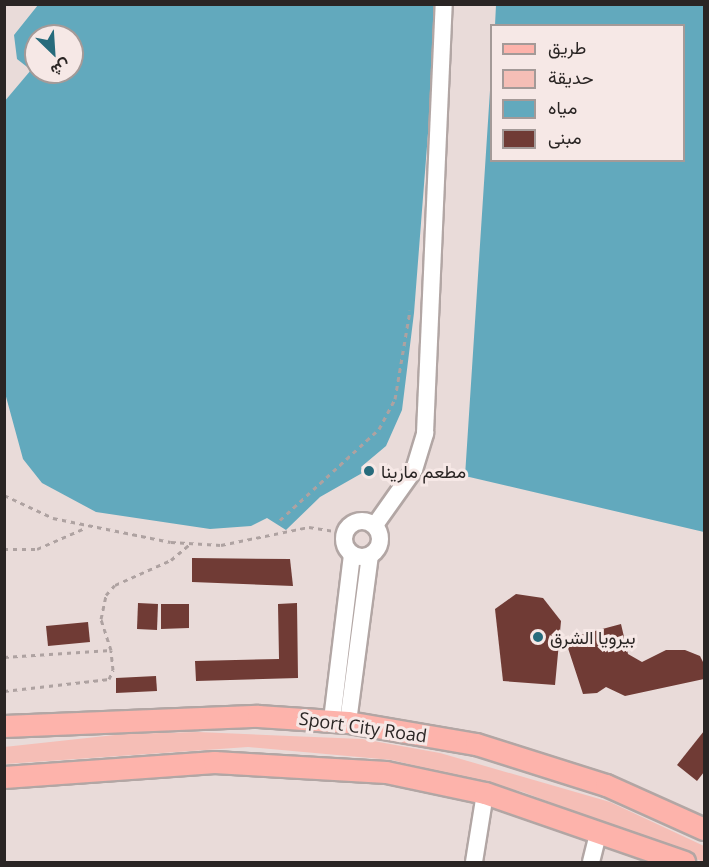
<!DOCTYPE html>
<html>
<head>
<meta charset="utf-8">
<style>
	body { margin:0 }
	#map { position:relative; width:709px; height:867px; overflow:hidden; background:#e9dbd9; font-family:"Open Sans",Vazirmatn,sans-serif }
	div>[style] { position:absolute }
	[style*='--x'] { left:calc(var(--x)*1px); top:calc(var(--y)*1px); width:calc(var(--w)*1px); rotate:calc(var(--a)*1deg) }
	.green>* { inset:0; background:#f5beb6 }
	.water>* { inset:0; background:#62a9bd }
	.building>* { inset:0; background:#703b35 }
	.path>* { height:3px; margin-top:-1.5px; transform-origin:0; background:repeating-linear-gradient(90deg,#aea2a1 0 4.5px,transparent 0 9px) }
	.roads { filter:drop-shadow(2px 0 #b2a6a4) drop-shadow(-2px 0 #b2a6a4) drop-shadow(0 2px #b2a6a4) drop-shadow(0 -2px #b2a6a4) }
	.minor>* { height:16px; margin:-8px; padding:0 8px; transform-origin:8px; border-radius:8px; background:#fff }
	.minor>.ring { margin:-8px; padding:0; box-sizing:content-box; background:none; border:16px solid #fff; border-radius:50% }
	.major>* { height:21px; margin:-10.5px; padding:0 10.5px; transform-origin:10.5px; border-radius:10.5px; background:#fdb3ab }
	.dots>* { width:16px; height:16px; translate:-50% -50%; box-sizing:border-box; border:3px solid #f6e8e6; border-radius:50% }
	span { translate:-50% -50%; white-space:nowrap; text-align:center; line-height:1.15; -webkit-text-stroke:6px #f6e8e6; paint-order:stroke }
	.poi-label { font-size:18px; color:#2a2524 }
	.left { translate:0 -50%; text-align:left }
	.street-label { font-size:18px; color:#2a2524 }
	.frame { position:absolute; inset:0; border:6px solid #2a2524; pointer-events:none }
	.legend { position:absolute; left:490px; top:24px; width:195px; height:138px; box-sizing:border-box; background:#f6e8e6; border:2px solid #a49a98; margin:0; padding:8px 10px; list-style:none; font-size:18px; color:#2a2524 }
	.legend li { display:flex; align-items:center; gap:12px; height:30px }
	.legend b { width:30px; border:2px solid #a49a98 }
	.north { position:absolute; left:24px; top:24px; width:60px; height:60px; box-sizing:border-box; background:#f6e8e6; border:2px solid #a49a98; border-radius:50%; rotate:155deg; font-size:16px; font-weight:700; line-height:24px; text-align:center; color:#2a2524 }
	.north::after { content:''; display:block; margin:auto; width:21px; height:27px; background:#276b7c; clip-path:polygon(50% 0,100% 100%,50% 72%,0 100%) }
</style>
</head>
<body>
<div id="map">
	<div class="green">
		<i style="clip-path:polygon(198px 732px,362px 739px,440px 753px,610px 802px,704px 846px,704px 862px,523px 792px,392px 760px,248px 747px,5px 764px,4px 747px,124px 734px)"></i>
	</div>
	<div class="water">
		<i style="clip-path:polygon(evenodd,38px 5px,438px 5px,414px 313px,402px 410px,386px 446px,361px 467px,364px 472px,320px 497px,286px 530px,267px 518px,251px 526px,210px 529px,96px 512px,42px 483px,23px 459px,5px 393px,4px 102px,31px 70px,17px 59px,14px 35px,38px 5px,36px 36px,72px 36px,72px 72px,36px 72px,36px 36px)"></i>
		<i style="clip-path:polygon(496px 5px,704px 5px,704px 532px,465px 476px,491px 75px,492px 160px,684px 160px,684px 26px,495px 25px)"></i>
	</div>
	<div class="building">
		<i style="clip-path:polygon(192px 558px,290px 559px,293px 586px,192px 582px)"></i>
		<i style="clip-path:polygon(516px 594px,543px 598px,561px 621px,555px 685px,503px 681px,495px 609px)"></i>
		<i style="clip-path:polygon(138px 603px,158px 604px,157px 630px,137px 629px)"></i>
		<i style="clip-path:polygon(297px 603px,298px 678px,196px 681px,195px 661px,279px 659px,278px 604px)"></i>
		<i style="clip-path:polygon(161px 604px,189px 604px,189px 628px,161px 629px)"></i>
		<i style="clip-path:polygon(88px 622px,90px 642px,48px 646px,46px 626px)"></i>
		<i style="clip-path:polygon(621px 624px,628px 654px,642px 662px,666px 650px,685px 650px,700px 656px,704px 664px,704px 679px,625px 696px,606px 687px,597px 693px,583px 694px,565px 639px)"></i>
		<i style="clip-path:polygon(156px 676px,157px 691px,116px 693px,116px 678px)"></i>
		<i style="clip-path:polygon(704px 731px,704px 772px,697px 781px,677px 765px)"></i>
	</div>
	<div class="path">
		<i style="--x:4;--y:495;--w:54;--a:25.1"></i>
		<i style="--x:53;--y:518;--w:120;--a:11.5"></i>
		<i style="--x:171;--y:542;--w:50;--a:3.4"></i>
		<i style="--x:221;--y:545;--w:90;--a:-11.6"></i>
		<i style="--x:309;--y:527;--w:36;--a:9"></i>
		<i style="--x:280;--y:520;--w:134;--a:-42.6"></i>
		<i style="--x:379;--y:429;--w:34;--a:-62"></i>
		<i style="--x:395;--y:399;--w:90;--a:-80.4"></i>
		<i style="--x:4;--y:549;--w:33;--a:0"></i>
		<i style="--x:37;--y:549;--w:52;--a:-23.6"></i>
		<i style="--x:4;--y:657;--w:107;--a:-3.7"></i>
		<i style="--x:111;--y:650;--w:33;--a:-108"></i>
		<i style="--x:101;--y:619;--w:25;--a:-78"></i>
		<i style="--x:106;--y:595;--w:13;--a:-48"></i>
		<i style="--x:115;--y:585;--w:61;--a:-24.1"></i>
		<i style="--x:171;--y:560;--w:23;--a:-40"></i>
		<i style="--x:4;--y:691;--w:106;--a:-6.5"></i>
		<i style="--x:109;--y:679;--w:10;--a:-66"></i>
		<i style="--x:113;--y:670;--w:20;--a:-96"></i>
	</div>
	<div class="roads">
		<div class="minor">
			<i class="ring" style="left:344px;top:521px;width:20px;height:20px"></i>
			<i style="--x:375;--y:525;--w:67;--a:-54.7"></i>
			<i style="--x:414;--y:470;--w:39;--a:-73"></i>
			<i style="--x:425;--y:433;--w:429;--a:-87.5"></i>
			<i style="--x:332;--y:720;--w:166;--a:-83.1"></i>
			<i style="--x:348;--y:722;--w:167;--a:-82.5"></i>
			<i style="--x:474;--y:862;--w:70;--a:-80.9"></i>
			<i style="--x:591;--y:862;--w:32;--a:-76"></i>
		</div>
		<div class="major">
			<i style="--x:4;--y:726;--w:254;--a:-2.3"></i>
			<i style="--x:258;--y:716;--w:90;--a:3.8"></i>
			<i style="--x:348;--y:722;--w:130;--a:9.8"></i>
			<i style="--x:476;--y:744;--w:136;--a:17.5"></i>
			<i style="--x:606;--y:785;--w:107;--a:24.2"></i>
			<i style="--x:4;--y:777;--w:211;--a:-4.1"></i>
			<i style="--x:214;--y:762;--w:172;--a:3.3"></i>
			<i style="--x:386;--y:772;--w:101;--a:12"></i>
			<i style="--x:485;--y:793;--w:211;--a:19.1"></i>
		</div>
	</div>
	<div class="dots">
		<i style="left:369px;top:471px;background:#276b7c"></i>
		<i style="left:538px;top:637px;background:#276b7c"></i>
	</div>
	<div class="poi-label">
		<span class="left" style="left:381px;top:471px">مطعم مارينا</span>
		<span class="left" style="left:550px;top:637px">بيرويا الشرق</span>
	</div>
	<div class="street-label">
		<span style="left:363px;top:727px;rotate:8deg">Sport City Road</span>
	</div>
	<div class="frame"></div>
	<ul class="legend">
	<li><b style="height:8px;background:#fdb3ab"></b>طريق</li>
	<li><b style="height:16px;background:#f5beb6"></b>حديقة</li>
	<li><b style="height:16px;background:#62a9bd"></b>مياه</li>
	<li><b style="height:16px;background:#703b35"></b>مبنى</li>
	</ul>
	<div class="north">ش</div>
</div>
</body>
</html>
